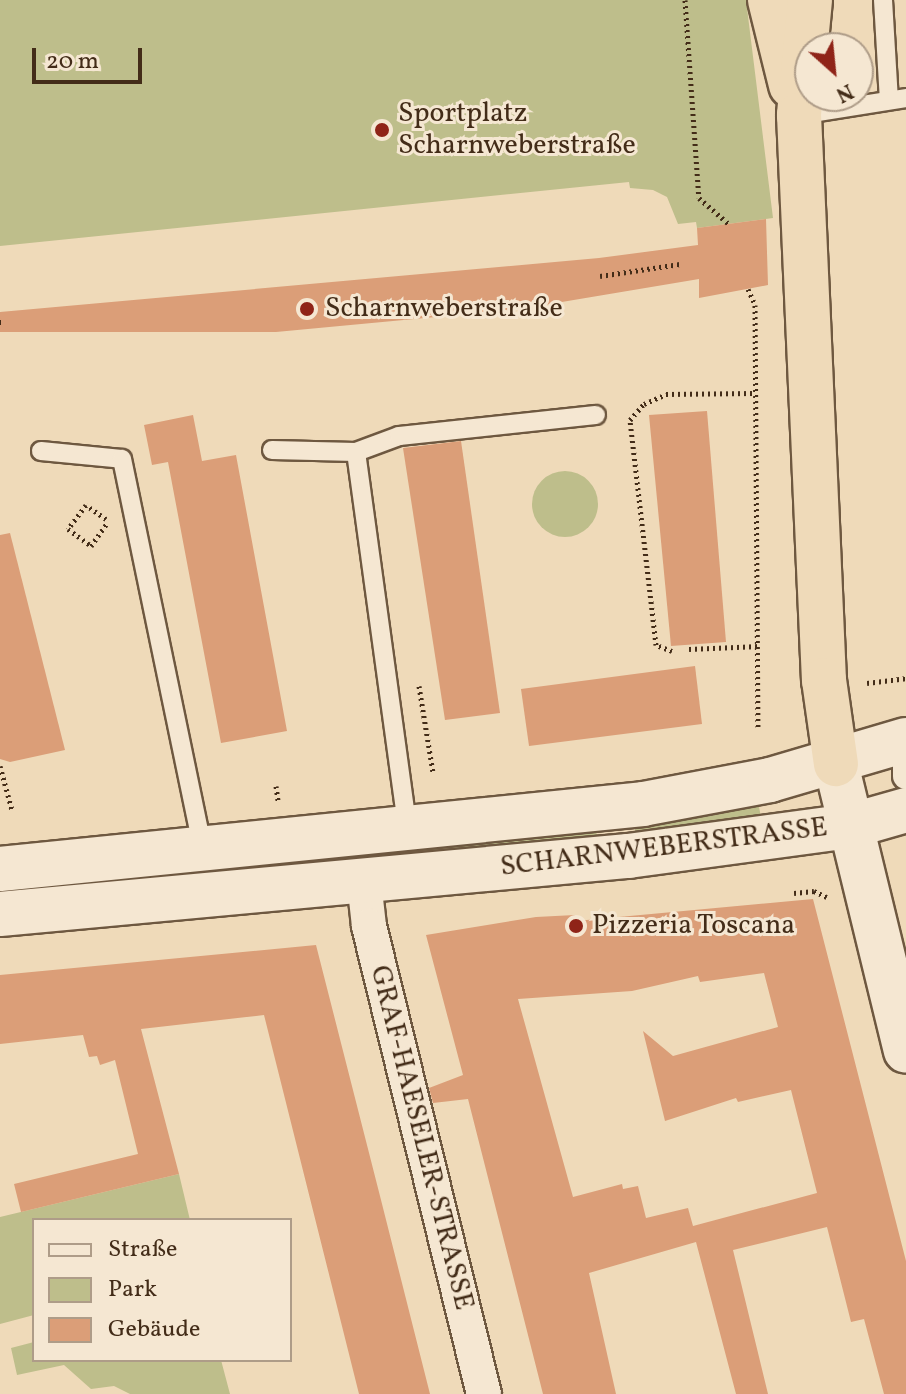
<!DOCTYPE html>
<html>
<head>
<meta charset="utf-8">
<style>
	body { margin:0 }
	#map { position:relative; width:906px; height:1394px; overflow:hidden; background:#efdab9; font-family:Vollkorn,serif }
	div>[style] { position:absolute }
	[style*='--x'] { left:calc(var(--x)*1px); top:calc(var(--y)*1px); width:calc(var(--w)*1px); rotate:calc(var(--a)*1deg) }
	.green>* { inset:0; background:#bebe8b }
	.round { border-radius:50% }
	.building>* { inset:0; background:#db9e78 }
	.path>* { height:5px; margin-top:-2.5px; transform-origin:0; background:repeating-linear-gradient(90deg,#432c18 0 2px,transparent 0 6px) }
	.roads { filter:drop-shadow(2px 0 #6e5840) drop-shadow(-2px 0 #6e5840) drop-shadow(0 2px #6e5840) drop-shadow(0 -2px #6e5840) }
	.service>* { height:18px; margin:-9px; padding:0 9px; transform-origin:9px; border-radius:9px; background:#f5e7d2 }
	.pedestrian>* { height:26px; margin:-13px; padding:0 13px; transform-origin:13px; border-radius:13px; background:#f5e7d2 }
	.minor>* { height:34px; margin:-17px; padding:0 17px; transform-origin:17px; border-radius:17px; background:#f5e7d2 }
	.secondary>* { height:44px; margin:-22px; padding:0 22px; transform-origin:22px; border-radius:22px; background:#f5e7d2 }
	.motorway>* { height:44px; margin:-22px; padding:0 22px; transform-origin:22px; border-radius:22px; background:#efdab9 }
	.dots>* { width:22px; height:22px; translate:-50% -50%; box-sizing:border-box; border:4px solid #f5e7d2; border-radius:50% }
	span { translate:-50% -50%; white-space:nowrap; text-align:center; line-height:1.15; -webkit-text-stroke:6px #f5e7d2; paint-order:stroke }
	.poi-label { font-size:28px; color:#432c18 }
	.left { translate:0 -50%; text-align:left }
	.street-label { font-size:28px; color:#432c18 }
	.legend { position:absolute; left:32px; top:1218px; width:260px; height:144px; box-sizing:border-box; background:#f5e7d2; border:2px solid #ae9c88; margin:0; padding:10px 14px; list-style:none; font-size:24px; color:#432c18 }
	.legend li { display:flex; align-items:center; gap:16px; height:40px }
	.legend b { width:40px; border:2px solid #ae9c88 }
	.north { position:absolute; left:794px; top:32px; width:80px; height:80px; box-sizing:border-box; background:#f5e7d2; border:2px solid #ae9c88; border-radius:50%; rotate:153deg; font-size:22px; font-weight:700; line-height:32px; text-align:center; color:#432c18 }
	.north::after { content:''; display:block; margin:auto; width:28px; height:36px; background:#8f2418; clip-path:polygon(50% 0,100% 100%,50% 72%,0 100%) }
	.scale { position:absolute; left:32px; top:48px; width:110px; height:36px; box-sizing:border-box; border:4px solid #432c18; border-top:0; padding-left:10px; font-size:24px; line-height:28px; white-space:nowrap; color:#432c18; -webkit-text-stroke:6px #f5e7d2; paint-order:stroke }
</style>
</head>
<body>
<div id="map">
	<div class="green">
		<i style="clip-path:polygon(0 0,746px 0,773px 218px,697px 228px,696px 222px,678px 224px,667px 197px,653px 190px,630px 188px,629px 182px,0 246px)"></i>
		<i class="round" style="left:532px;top:471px;width:66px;height:66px"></i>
		<i style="clip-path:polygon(758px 802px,761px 817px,635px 835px,635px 825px)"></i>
		<i style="clip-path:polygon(595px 830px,598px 837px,300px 872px,299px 857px)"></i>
		<i style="clip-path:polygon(179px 1174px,190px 1220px,34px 1220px,34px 1315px,0 1324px,0 1217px)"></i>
		<i style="clip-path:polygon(34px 1342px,34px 1360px,221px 1360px,230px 1394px,130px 1394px,114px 1386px,91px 1389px,64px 1365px,17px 1375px,11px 1348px)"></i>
	</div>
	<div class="building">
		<i style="clip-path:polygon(766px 219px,768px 285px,699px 298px,699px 279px,520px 309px,276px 332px,0 332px,0 312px,599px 258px,698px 245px,697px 228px)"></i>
		<i style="clip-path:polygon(707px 411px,726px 642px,671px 646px,649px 415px)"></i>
		<i style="clip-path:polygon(193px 415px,202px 461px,236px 455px,287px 731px,221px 743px,168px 462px,152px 465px,144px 425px)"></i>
		<i style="clip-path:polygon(461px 441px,500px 713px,445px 720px,403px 448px)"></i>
		<i style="clip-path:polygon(10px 533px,65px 750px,10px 762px,0 759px,0 535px)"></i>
		<i style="clip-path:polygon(695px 666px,702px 724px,529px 746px,521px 689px)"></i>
		<i style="clip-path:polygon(evenodd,813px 899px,906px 1261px,906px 1394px,884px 1394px,864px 1319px,851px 1322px,827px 1227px,733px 1250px,768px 1394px,736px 1394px,696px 1242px,589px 1273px,616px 1394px,543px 1394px,468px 1099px,433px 1103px,429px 1088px,463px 1075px,426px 935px,536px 917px,575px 915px,576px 921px,813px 899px,764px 973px,778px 1027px,673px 1056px,643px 1031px,665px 1121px,736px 1098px,738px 1102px,791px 1090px,817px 1193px,693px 1226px,688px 1208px,646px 1218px,638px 1186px,623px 1189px,622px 1184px,573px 1197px,518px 999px,632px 991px,698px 976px,700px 982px,764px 973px)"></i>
		<i style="clip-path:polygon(316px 945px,380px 1196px,430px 1394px,359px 1394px,264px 1015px,141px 1029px,179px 1174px,21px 1212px,14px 1184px,138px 1154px,115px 1060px,100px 1065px,97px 1056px,89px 1057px,83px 1035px,0 1044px,0 975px)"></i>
	</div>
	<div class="path">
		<i style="--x:685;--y:0;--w:198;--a:86"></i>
		<i style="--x:699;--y:198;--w:40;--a:41"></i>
		<i style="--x:600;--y:276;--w:81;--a:-8.5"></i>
		<i style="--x:748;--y:289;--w:17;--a:66"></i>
		<i style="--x:755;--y:305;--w:422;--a:89.6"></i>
		<i style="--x:0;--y:322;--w:1;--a:0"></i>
		<i style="--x:106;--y:519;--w:24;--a:-145"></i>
		<i style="--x:86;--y:505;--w:30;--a:127"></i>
		<i style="--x:68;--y:529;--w:29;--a:36"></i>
		<i style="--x:91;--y:546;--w:28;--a:-55"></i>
		<i style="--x:689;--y:649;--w:71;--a:-2.4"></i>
		<i style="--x:672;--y:651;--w:17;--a:-159"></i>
		<i style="--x:656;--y:645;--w:226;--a:-96.6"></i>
		<i style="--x:630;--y:420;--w:21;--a:-49"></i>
		<i style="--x:644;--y:404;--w:24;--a:-24"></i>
		<i style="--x:666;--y:394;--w:89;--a:-0.6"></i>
		<i style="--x:867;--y:683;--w:39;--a:-7"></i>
		<i style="--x:419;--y:686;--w:87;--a:80.8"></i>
		<i style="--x:0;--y:766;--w:46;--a:74.7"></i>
		<i style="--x:276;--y:786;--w:15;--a:82"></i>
		<i style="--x:794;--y:893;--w:20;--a:-6"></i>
		<i style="--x:814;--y:891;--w:14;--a:25"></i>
	</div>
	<div class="roads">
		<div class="service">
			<i style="--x:883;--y:0;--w:100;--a:86.6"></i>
			<i style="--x:799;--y:115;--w:108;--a:-9"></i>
			<i style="--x:272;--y:450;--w:84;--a:1.4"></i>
			<i style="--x:356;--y:452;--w:382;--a:82.2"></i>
			<i style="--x:41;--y:451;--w:81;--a:5.6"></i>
			<i style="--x:122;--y:459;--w:398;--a:78.3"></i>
			<i style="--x:356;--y:452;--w:46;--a:-20.4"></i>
			<i style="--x:399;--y:436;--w:198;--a:-6.1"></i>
		</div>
		<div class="pedestrian">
			<i style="--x:906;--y:765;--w:11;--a:90"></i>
		</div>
		<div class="minor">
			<i style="--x:364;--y:881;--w:45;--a:83.7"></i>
			<i style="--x:369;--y:926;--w:482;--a:76.2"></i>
		</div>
		<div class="secondary">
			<i style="--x:836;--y:764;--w:295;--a:76.3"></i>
			<i style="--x:0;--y:869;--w:646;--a:-5.77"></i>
			<i style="--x:643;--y:804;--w:129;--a:-10.7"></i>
			<i style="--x:770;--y:780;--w:142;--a:-16.4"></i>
			<i style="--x:0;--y:914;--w:631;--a:-5.28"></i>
			<i style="--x:628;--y:856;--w:224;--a:-7.7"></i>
			<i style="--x:850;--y:826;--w:58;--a:-15.9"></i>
		</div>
		<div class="motorway">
			<i style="--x:770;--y:0;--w:88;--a:76.1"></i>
			<i style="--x:810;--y:0;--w:116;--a:95.5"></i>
			<i style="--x:799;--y:115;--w:566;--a:87.47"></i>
			<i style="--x:824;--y:680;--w:85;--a:81.9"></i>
		</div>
	</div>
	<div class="dots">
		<i style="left:382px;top:130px;background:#8f2418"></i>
		<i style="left:307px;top:309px;background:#8f2418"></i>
		<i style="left:576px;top:926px;background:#8f2418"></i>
	</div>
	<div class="poi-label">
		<span class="left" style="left:398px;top:130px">Sportplatz<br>Scharnweberstraße</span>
		<span class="left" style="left:325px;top:309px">Scharnweberstraße</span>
		<span class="left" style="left:592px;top:926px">Pizzeria Toscana</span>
	</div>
	<div class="street-label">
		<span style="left:664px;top:848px;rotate:-7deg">SCHARNWEBERSTRASSE</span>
		<span style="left:421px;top:1138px;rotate:76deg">GRAF-HAESELER-STRASSE</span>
	</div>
	<ul class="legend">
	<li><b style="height:10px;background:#f5e7d2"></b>Straße</li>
	<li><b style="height:22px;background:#bebe8b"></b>Park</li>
	<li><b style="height:22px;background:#db9e78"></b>Gebäude</li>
	</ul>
	<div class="north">N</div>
	<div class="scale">20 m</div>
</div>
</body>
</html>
